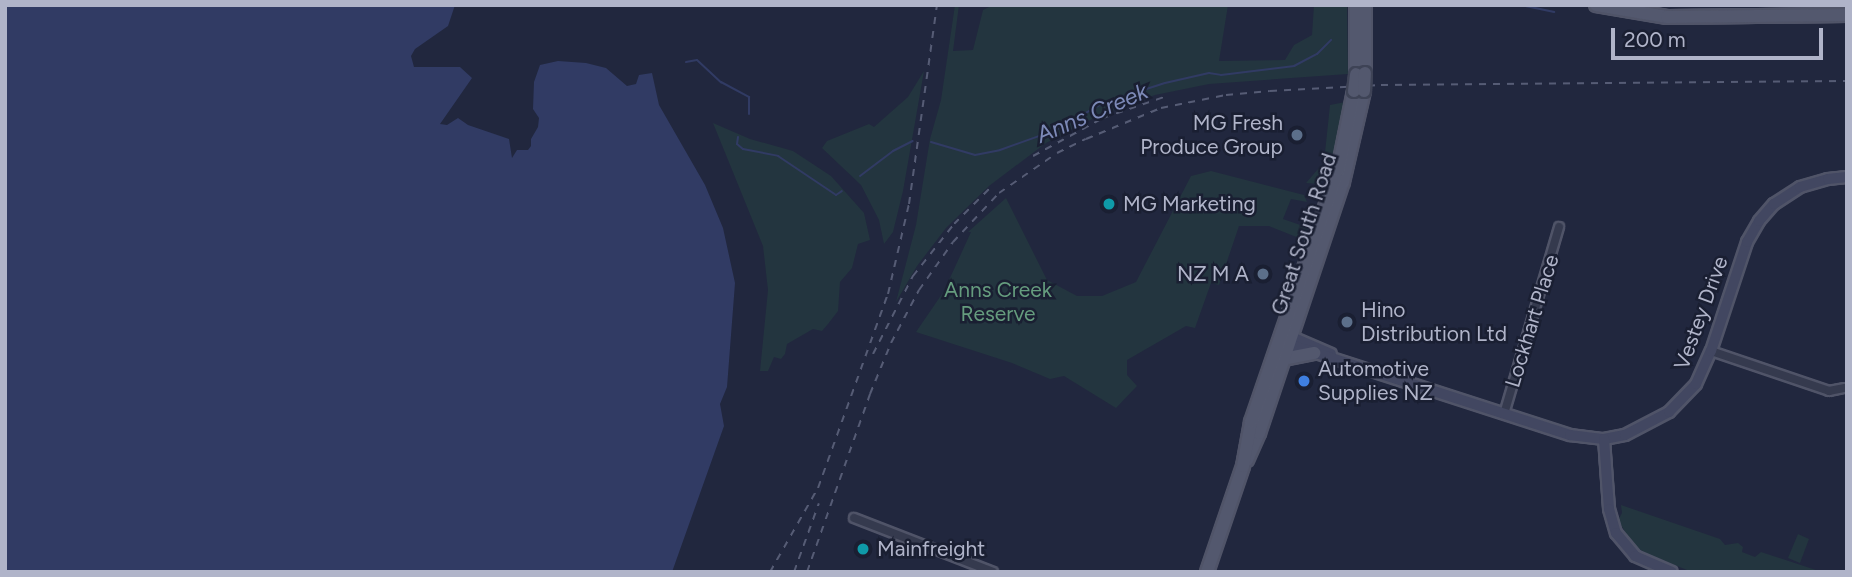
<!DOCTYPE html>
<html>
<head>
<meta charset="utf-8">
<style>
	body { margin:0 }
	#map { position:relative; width:1852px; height:577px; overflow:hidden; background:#21273e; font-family:Figtree,sans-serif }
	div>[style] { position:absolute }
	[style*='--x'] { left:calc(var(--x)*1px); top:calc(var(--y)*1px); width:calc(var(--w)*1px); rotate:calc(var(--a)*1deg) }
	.green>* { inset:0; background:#23353f }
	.water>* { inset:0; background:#313b64 }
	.stream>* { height:2px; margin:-1px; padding:0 1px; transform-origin:1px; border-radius:1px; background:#313b64 }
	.roads { filter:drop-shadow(2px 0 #505468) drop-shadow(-2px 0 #505468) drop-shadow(0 2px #505468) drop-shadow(0 -2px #505468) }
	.street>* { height:8px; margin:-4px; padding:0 4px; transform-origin:4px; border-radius:4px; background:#353a4e }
	.secondary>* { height:10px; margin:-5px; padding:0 5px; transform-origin:5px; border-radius:5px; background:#424761 }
	.primary>* { height:12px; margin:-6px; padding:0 6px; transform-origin:6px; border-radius:6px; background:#53586e }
	.rail>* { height:2px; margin-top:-1px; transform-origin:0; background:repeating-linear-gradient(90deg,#565c75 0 7px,transparent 0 14px) }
	.bridges { filter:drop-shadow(2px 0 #3e4356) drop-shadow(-2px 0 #3e4356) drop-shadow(0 2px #3e4356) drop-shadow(0 -2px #3e4356) }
	.primary-bridge>* { height:12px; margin:-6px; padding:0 6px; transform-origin:6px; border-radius:6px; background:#53586e }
	.dots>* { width:19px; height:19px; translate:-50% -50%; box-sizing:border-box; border:4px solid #1a1f32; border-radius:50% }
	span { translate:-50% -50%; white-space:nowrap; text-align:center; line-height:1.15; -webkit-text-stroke:5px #1a1f32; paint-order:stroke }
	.poi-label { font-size:21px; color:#b0b4c9 }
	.right { translate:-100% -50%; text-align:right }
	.left { translate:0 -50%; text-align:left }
	.street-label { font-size:21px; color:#b0b4c9 }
	.park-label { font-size:21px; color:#659c7e }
	.water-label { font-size:23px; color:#7d8ab8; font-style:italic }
	.frame { position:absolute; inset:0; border:7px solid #b0b4c9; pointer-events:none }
	.scale { position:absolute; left:1611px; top:28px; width:212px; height:32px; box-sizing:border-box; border:4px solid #b0b4c9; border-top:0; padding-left:9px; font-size:21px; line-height:24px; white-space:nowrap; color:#b0b4c9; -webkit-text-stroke:5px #1a1f32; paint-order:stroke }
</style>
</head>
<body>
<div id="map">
	<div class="green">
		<i style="clip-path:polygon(955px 5px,959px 5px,953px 51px,973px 50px,983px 10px,993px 5px,1228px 5px,1219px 61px,1285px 60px,1294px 45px,1312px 35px,1314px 5px,1347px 5px,1348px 74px,1209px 84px,1155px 95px,1096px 117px,1046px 143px,989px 186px,946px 228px,917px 266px,896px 302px,916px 225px,930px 139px,941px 100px)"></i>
		<i style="clip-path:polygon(924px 71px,903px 191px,893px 232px,884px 244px,879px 220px,861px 185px,822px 148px,827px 141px,869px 124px,874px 127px,908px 97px)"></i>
		<i style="clip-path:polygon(1345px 102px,1329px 174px,1319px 184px,1306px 183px,1324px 162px,1330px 105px)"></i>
		<i style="clip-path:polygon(713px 123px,750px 139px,793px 151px,831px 176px,864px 213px,870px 240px,858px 244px,852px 268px,840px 282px,838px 311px,828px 324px,822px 331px,813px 329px,787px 344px,785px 354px,781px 359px,774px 357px,768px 371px,760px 371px,768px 290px,763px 246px)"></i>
		<i style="clip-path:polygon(1211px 171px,1304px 195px,1307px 202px,1291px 199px,1283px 219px,1309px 228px,1304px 240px,1269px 226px,1239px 226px,1219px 285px,1211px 283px,1195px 328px,1186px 326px,1127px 360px,1127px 375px,1137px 386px,1116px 408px,1064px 376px,1050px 379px,1012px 363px,916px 332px,944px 291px,971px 232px,968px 232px,1006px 198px,1047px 280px,1077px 296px,1102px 296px,1136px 282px,1191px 176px)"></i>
		<i style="clip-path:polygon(1621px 505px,1720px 539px,1725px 545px,1738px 543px,1743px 547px,1742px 552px,1755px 557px,1761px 552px,1822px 572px,1692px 572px,1647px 554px,1633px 545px,1618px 520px,1622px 513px)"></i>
		<i style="clip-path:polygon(1798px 534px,1809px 539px,1800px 563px,1788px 558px)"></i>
	</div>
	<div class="water">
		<i style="clip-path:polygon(5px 5px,455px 5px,448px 26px,415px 49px,411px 56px,414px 67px,460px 67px,472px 78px,440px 124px,447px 125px,458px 118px,468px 125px,509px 139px,512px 158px,517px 150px,528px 150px,531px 146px,531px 139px,538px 127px,539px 118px,533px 109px,534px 82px,540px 65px,558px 61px,586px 63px,606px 68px,627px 86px,636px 84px,639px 75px,652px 73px,659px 105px,705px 185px,723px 228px,735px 283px,727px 387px,720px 404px,724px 426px,672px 572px,5px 572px)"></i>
	</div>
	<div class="stream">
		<i style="--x:1521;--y:5;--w:34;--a:12"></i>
		<i style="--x:686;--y:62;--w:11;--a:-10"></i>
		<i style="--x:697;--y:60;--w:33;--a:43"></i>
		<i style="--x:721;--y:82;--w:32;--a:28"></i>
		<i style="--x:749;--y:97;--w:17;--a:90"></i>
		<i style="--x:738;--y:137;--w:7;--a:98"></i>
		<i style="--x:737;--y:144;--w:8;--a:40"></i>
		<i style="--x:743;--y:149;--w:36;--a:11"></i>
		<i style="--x:778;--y:156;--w:70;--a:33.9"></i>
		<i style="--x:836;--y:195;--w:7;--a:-34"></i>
		<i style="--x:931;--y:142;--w:46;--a:16.5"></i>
		<i style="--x:975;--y:155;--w:25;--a:-11"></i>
		<i style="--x:1000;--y:150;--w:59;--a:-19.7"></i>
		<i style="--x:1056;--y:130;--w:54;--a:-29.9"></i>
		<i style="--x:1103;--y:103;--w:65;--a:-17.9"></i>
		<i style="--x:1165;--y:83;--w:45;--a:-12.8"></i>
		<i style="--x:1209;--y:73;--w:12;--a:9"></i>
		<i style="--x:1221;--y:75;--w:74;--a:-7"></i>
		<i style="--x:1294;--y:66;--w:26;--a:-28"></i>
		<i style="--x:1317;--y:54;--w:20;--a:-45"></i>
		<i style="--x:860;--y:176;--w:41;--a:-37.1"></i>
		<i style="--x:893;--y:151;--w:22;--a:-27"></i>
	</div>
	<div class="roads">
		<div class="street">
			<i style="--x:1711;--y:351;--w:125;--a:18.7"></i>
			<i style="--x:1829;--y:391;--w:16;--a:-11"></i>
			<i style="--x:1504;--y:414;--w:195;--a:-73.6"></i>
			<i style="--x:854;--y:518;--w:149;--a:21.2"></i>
		</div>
		<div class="secondary">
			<i style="--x:1285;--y:334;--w:50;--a:23.5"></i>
			<i style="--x:1282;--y:342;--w:303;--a:17.9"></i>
			<i style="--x:1570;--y:435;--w:34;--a:7"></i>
			<i style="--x:1604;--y:439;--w:21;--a:-11"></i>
			<i style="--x:1625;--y:435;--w:50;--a:-27.6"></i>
			<i style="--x:1669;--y:412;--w:39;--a:-46"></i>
			<i style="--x:1696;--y:384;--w:36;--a:-66"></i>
			<i style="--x:1711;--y:351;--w:115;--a:-71.7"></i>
			<i style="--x:1747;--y:242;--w:24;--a:-60"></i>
			<i style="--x:1759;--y:221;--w:23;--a:-49"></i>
			<i style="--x:1774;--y:204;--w:31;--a:-33"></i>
			<i style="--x:1800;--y:187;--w:29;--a:-16"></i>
			<i style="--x:1828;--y:179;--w:19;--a:-6"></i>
			<i style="--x:1604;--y:439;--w:70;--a:85.9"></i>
			<i style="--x:1609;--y:509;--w:25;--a:74"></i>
			<i style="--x:1616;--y:533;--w:30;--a:50"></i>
			<i style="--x:1635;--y:556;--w:40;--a:23.4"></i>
		</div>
		<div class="primary">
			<i style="--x:1365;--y:5;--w:68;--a:90"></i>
			<i style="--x:1596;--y:5;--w:72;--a:9.6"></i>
			<i style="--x:1667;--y:17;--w:180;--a:-0.6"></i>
			<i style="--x:1356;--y:74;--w:69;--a:-90"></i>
			<i style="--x:1283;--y:359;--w:32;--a:-11"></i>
			<i style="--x:1247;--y:460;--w:30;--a:-66"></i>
			<i style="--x:1259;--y:433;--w:265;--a:-71.5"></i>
			<i style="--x:1343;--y:182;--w:93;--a:-77"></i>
			<i style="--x:1207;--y:572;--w:112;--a:-71.2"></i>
			<i style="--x:1243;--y:466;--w:45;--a:-79.7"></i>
			<i style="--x:1251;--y:422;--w:267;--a:-71"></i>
			<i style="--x:1338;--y:170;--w:81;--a:-78.6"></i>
		</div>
	</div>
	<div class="rail">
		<i style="--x:1033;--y:156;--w:80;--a:-28.5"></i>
		<i style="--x:1103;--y:118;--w:68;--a:-19"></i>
		<i style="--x:873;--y:354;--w:88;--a:-62.9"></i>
		<i style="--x:913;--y:276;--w:66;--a:-51.7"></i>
		<i style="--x:954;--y:224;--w:52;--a:-45"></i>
		<i style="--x:770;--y:572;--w:97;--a:-60.3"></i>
		<i style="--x:818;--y:488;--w:206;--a:-70.2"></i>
		<i style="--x:888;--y:294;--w:92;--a:-76.9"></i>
		<i style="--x:909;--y:204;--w:201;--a:-82"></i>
		<i style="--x:794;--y:572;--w:73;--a:-70.1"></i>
		<i style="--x:807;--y:572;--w:189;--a:-70.5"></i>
		<i style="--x:870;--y:394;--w:55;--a:-67.6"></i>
		<i style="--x:891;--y:343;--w:60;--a:-62.2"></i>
		<i style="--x:919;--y:290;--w:59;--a:-54.7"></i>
		<i style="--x:953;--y:242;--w:67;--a:-46.8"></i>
		<i style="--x:999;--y:193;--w:70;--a:-34.6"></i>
		<i style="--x:1057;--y:153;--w:32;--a:-26"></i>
		<i style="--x:1086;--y:139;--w:81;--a:-22.5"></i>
		<i style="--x:1161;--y:108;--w:66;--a:-11.3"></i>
		<i style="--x:1226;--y:95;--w:44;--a:-5.2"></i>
		<i style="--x:1270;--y:91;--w:111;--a:-3.1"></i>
		<i style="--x:1381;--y:85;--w:466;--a:-0.5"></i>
	</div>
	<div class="bridges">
		<div class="primary-bridge">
			<i style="--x:1354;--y:91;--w:17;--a:-83"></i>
			<i style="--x:1364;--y:91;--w:18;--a:-87"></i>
		</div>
	</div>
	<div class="dots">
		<i style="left:1297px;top:135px;background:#5c6f8a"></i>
		<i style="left:1109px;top:204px;background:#0f9aa8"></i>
		<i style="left:1263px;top:274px;background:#5c6f8a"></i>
		<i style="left:1347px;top:322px;background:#5c6f8a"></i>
		<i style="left:1304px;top:381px;background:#3f7fe0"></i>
		<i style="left:863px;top:549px;background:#0f9aa8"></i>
	</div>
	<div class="poi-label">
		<span class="right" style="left:1283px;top:135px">MG Fresh<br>Produce Group</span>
		<span class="left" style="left:1123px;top:204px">MG Marketing</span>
		<span class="right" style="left:1249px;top:274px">NZ M A</span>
		<span class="left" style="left:1361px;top:322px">Hino<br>Distribution Ltd</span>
		<span class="left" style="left:1318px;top:381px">Automotive<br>Supplies NZ</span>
		<span class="left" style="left:877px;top:549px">Mainfreight</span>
	</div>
	<div class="street-label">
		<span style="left:1304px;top:234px;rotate:-72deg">Great South Road</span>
		<span style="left:1701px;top:313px;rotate:-70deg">Vestey Drive</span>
		<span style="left:1532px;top:321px;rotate:-73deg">Lockhart Place</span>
	</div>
	<div class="park-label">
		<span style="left:998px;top:302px">Anns Creek<br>Reserve</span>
	</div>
	<div class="water-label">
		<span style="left:1092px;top:113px;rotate:-23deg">Anns Creek</span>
	</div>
	<div class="frame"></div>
	<div class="scale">200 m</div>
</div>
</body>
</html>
